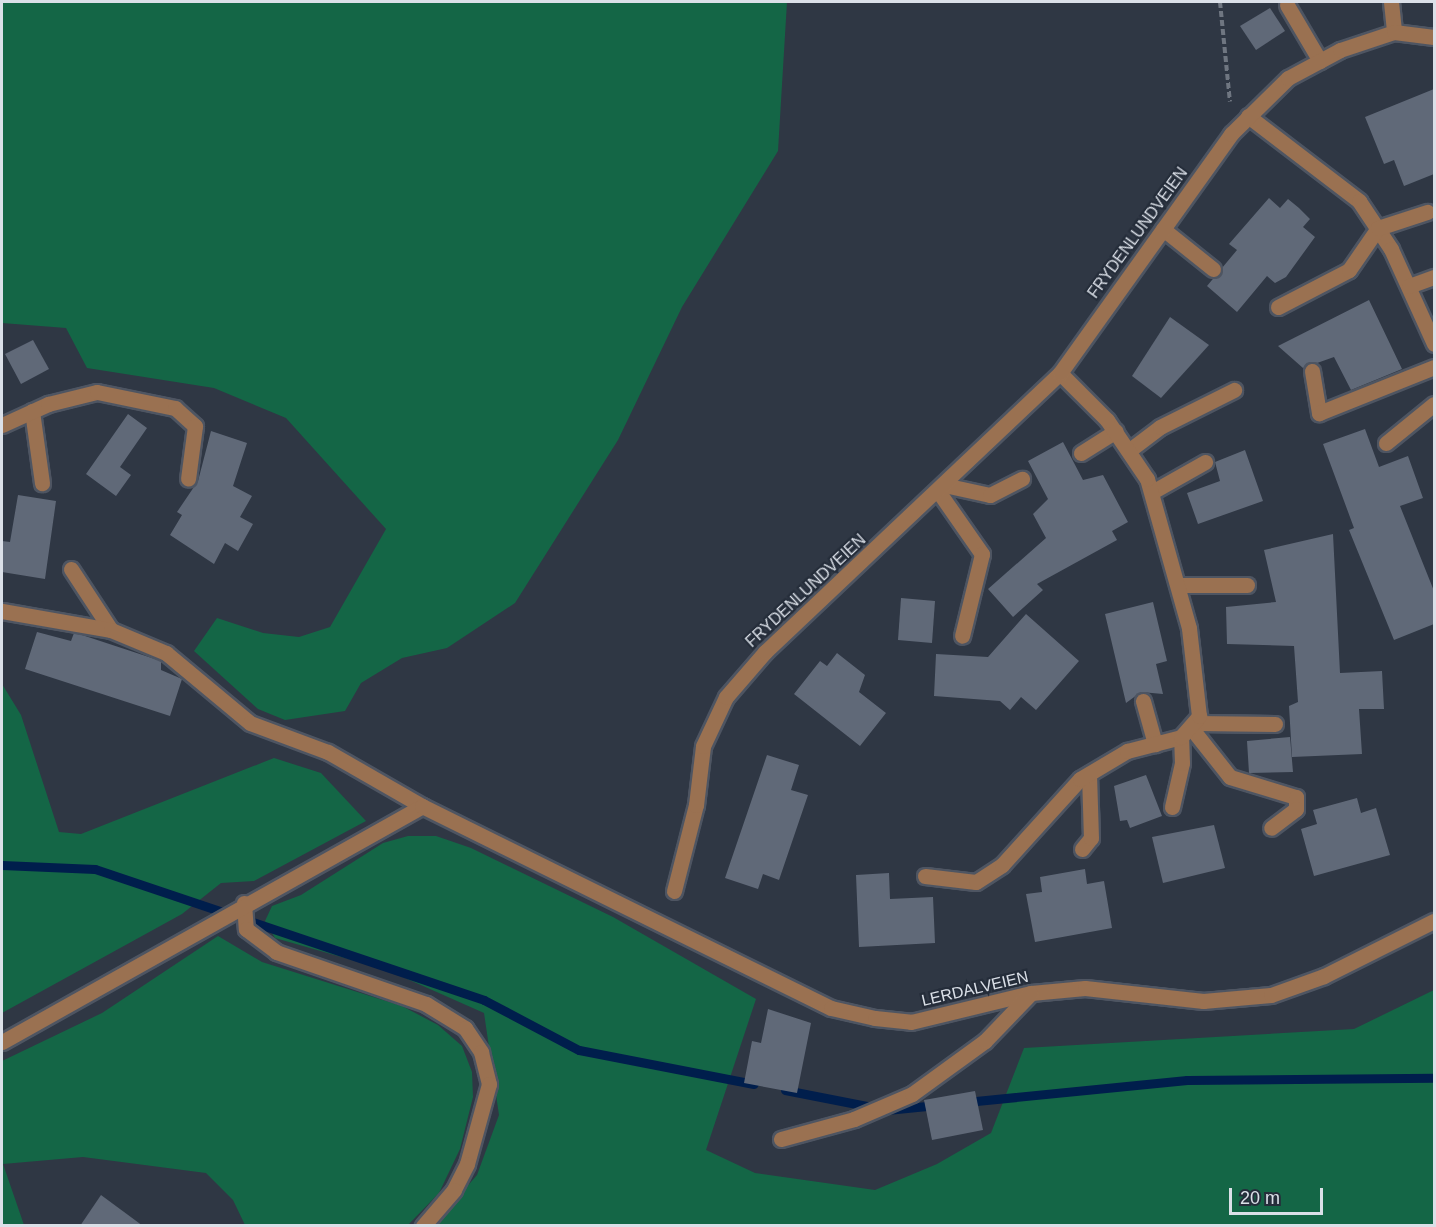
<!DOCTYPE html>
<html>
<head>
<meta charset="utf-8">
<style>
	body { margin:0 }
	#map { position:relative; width:1436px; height:1227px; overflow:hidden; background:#2f3744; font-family:Helvetica,sans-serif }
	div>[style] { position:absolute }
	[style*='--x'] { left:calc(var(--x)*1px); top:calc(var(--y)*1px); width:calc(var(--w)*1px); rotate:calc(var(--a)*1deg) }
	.green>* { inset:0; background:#146646 }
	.stream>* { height:9px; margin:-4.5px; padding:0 4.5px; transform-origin:4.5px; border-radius:4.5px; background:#001e4c }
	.building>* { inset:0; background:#606978 }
	.path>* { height:4px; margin-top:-2px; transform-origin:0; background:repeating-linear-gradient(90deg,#6f7681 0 6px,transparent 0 9px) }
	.roads { filter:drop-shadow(2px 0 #4e5562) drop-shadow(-2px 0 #4e5562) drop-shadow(0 2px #4e5562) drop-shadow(0 -2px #4e5562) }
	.minor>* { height:15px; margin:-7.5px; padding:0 7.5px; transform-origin:7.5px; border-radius:7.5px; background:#9a7151 }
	span { translate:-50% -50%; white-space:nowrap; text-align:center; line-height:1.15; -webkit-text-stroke:4.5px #252d3a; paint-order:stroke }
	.street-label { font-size:16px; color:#dbe0e8 }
	.frame { position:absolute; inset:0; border:3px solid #dbe0e8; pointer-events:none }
	.scale { position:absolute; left:1229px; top:1188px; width:94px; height:27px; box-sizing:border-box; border:3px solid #dbe0e8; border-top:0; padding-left:8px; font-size:18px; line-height:21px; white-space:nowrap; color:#dbe0e8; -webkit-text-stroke:4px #252d3a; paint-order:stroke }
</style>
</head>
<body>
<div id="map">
	<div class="green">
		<i style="clip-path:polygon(2px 2px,787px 2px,778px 151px,682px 307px,618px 440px,515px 603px,447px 648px,402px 658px,361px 683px,345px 711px,285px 720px,258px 709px,194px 651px,217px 618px,263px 633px,299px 637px,330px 627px,386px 529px,286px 418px,214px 388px,87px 368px,66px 328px,2px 323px)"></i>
		<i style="clip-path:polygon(2px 684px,21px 715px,59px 832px,81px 834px,274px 758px,321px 773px,366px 821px,254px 881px,221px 883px,182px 914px,2px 1013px)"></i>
		<i style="clip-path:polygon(408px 836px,436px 836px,471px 848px,613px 917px,756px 999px,706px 1150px,755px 1173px,875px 1190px,937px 1164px,991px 1133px,1024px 1048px,1354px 1029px,1434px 990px,1434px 1225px,434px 1225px,477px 1175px,499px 1115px,484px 1013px,387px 970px,275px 938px,265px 921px,272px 906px,301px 895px,383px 843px)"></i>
		<i style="clip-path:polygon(218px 936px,262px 962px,402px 1006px,438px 1025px,462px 1046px,472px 1072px,473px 1097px,460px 1149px,439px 1193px,408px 1225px,245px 1225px,233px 1200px,206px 1173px,83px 1157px,3px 1164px,24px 1225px,2px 1225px,2px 1061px,102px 1013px)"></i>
	</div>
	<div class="stream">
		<i style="--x:2;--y:865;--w:93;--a:2.5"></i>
		<i style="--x:95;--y:869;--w:410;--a:18.6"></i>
		<i style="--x:484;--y:1000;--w:107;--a:27.8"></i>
		<i style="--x:579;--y:1050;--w:178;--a:11"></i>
		<i style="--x:785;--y:1090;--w:104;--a:11.1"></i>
		<i style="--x:887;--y:1110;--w:50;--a:-5.7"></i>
		<i style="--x:966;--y:1102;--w:222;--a:-5.7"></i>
		<i style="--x:1187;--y:1080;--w:247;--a:-0.5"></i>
	</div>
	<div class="building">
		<i style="clip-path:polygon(1270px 8px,1285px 31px,1256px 50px,1240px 26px)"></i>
		<i style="clip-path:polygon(1434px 89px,1434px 174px,1404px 186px,1394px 160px,1384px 164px,1365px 117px)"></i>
		<i style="clip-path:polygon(1269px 198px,1280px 208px,1288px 199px,1299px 208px,1310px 219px,1303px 227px,1315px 237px,1286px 277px,1275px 283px,1267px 276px,1237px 312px,1207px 286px,1237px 250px,1229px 244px)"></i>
		<i style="clip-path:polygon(1369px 300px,1402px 369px,1351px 390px,1334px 357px,1303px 368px,1278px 346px)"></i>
		<i style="clip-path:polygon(1170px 317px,1209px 345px,1161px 398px,1132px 376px)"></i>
		<i style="clip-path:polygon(33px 340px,49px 369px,21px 384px,5px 354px)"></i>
		<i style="clip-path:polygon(128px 414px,147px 428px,120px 467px,131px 475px,116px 496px,86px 474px)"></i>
		<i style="clip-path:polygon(1365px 429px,1379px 467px,1408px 456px,1423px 498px,1400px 506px,1434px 591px,1434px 624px,1394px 640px,1349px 530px,1354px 528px,1323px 444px)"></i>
		<i style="clip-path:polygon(211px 431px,247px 443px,233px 486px,252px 496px,240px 517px,253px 524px,238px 551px,225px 543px,214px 564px,170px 535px,182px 515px,177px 512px,198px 481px)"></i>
		<i style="clip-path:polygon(1063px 442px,1083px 480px,1103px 475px,1128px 522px,1112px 531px,1117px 540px,1037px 584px,1043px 590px,1013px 617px,988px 589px,1046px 538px,1033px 514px,1048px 499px,1028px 461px)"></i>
		<i style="clip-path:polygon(1245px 450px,1263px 501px,1198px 524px,1187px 493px,1220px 481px,1215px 462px)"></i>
		<i style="clip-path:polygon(18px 495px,56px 501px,45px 579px,2px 572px,2px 541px,10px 542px)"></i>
		<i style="clip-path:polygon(1333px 534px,1340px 673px,1382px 671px,1384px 709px,1359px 709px,1362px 754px,1292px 757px,1289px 706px,1298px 702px,1294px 646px,1227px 644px,1226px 607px,1276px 602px,1264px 550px)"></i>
		<i style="clip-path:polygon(901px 598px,935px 601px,932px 643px,898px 640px)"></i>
		<i style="clip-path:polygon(1153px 602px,1167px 661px,1156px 664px,1163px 694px,1141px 692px,1126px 703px,1105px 614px)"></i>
		<i style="clip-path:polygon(1026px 614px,1079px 661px,1036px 710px,1021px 697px,1010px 710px,1000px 701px,934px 696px,936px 654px,988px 657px)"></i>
		<i style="clip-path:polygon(37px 632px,71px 641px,74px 633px,82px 635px,161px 661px,161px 670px,182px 679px,170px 716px,25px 669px)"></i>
		<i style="clip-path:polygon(837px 653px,865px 675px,859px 692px,886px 713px,860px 746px,794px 694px,820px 661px,827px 666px)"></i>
		<i style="clip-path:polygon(1290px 737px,1293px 772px,1249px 773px,1247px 741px)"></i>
		<i style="clip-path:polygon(767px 755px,799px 765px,791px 790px,808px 795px,779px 880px,763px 874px,758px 889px,725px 878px)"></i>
		<i style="clip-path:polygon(1146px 775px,1162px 816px,1130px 828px,1127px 820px,1120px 821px,1114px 786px)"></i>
		<i style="clip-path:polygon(1357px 798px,1361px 813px,1376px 808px,1390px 855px,1314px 876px,1301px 829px,1317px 824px,1313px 810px)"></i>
		<i style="clip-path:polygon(1214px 825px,1225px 868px,1163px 883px,1152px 837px)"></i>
		<i style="clip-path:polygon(1085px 869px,1087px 884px,1104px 881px,1112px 928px,1035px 942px,1026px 894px,1042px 892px,1040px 877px)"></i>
		<i style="clip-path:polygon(889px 873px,890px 899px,933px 897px,935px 943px,859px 947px,856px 875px)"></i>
		<i style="clip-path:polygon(768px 1009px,811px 1023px,797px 1093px,744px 1083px,752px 1041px,761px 1043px)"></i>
		<i style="clip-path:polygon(975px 1091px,983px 1130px,932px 1140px,924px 1100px)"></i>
		<i style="clip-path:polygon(101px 1195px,143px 1226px,80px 1226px)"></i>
	</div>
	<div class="path">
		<i style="--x:1220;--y:2;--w:100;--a:84.3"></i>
	</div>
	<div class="roads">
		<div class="minor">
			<i style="--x:1391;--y:2;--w:30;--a:84"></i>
			<i style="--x:1287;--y:5;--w:65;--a:59.5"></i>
			<i style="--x:1248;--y:116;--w:140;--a:37.4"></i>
			<i style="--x:1359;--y:201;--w:58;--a:56.3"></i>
			<i style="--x:1391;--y:249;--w:104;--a:65.6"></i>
			<i style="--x:1163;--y:229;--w:64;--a:38.7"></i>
			<i style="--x:1409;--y:286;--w:27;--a:-20"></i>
			<i style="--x:1278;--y:307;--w:80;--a:-27.5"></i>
			<i style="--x:1349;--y:270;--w:51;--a:-55.4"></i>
			<i style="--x:1378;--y:228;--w:52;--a:-18.1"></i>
			<i style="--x:1312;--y:371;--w:43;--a:80.5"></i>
			<i style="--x:1319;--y:413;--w:124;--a:-21.8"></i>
			<i style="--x:32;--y:411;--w:73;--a:82.1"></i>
			<i style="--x:2;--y:425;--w:51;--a:-24.5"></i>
			<i style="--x:48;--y:404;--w:50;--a:-13.8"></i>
			<i style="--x:97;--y:392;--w:80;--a:11.6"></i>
			<i style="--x:175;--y:408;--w:27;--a:42"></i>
			<i style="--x:195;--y:426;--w:53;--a:97.5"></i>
			<i style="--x:1386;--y:443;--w:62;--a:-39.1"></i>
			<i style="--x:1131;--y:449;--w:36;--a:-37"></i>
			<i style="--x:1160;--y:427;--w:83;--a:-26.6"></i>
			<i style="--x:1081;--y:453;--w:41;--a:-32.2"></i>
			<i style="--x:944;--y:485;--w:47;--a:12.3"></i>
			<i style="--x:990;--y:495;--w:36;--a:-27"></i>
			<i style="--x:938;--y:491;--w:77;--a:55.1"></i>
			<i style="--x:982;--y:554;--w:84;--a:103.7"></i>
			<i style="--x:1152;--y:492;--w:61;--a:-29.5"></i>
			<i style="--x:71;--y:569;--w:73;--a:56.7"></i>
			<i style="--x:1179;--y:585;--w:68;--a:0"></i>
			<i style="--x:2;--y:611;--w:111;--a:9.9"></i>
			<i style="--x:111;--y:630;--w:60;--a:22.7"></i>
			<i style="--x:166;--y:653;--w:109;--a:39.8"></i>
			<i style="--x:250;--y:723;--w:83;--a:20.4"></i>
			<i style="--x:328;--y:752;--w:108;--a:29.9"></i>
			<i style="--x:1143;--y:701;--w:45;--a:74.4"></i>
			<i style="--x:1196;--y:723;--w:79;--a:0.7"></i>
			<i style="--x:1192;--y:729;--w:61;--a:51.6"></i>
			<i style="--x:1230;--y:777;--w:69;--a:16.9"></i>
			<i style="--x:1296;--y:797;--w:12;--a:90"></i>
			<i style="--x:1296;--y:809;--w:31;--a:143"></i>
			<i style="--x:1172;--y:807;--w:45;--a:-77.2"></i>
			<i style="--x:1182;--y:763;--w:26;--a:-92"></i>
			<i style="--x:1082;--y:849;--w:14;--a:-51"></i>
			<i style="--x:1091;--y:838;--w:64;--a:-91.8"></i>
			<i style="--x:925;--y:876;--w:51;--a:6.7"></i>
			<i style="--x:976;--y:882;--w:31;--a:-33"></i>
			<i style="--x:1002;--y:865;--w:116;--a:-47.8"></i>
			<i style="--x:1080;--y:779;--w:55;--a:-30.8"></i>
			<i style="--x:1127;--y:751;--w:56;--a:-14.5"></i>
			<i style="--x:1181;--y:737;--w:28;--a:-49"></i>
			<i style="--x:1199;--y:716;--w:89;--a:-96.5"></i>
			<i style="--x:1189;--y:628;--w:155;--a:-105.7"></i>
			<i style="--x:1147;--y:479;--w:71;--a:-124.1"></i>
			<i style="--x:1107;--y:420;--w:66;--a:-135"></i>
			<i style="--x:674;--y:891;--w:89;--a:-75.7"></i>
			<i style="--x:696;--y:805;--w:59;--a:-83.2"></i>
			<i style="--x:703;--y:746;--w:54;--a:-64.9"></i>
			<i style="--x:726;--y:697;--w:60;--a:-49.1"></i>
			<i style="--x:765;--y:652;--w:406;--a:-43.4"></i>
			<i style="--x:1060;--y:373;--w:294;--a:-54.4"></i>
			<i style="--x:1231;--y:134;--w:80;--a:-44.5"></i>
			<i style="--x:1288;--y:78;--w:59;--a:-28.3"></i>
			<i style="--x:1340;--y:50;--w:57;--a:-18.4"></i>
			<i style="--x:1394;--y:32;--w:40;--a:7.1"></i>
			<i style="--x:244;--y:903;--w:26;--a:86"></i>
			<i style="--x:246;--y:929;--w:38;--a:37"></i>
			<i style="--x:276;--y:952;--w:159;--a:19.1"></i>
			<i style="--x:426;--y:1004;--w:46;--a:31.6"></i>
			<i style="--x:465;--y:1028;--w:29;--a:56"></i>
			<i style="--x:481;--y:1052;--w:33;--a:76"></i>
			<i style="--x:489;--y:1084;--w:83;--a:105.4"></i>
			<i style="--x:467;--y:1164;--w:29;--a:117"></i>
			<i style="--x:454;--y:1190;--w:48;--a:130.7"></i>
			<i style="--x:2;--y:1042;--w:482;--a:-29.3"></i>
			<i style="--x:422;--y:806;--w:456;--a:26.3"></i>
			<i style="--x:831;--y:1008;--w:45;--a:12.8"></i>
			<i style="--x:875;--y:1018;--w:36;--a:6"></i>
			<i style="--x:911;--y:1022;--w:123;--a:-13.6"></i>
			<i style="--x:1031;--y:993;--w:54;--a:-5.3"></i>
			<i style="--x:1085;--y:988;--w:119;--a:6.3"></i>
			<i style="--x:1203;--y:1001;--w:68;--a:-5"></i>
			<i style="--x:1271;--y:995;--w:56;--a:-19.7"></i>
			<i style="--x:1324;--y:976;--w:123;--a:-26.6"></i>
			<i style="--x:781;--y:1139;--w:76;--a:-15.3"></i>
			<i style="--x:854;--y:1119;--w:63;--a:-23.3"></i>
			<i style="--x:912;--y:1094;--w:90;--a:-36"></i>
			<i style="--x:985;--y:1041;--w:66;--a:-46.2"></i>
		</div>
	</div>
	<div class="street-label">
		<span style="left:1138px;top:233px;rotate:-54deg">FRYDENLUNDVEIEN</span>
		<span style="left:806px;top:591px;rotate:-43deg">FRYDENLUNDVEIEN</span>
		<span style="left:975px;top:989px;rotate:-13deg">LERDALVEIEN</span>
	</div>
	<div class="frame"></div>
	<div class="scale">20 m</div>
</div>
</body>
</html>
